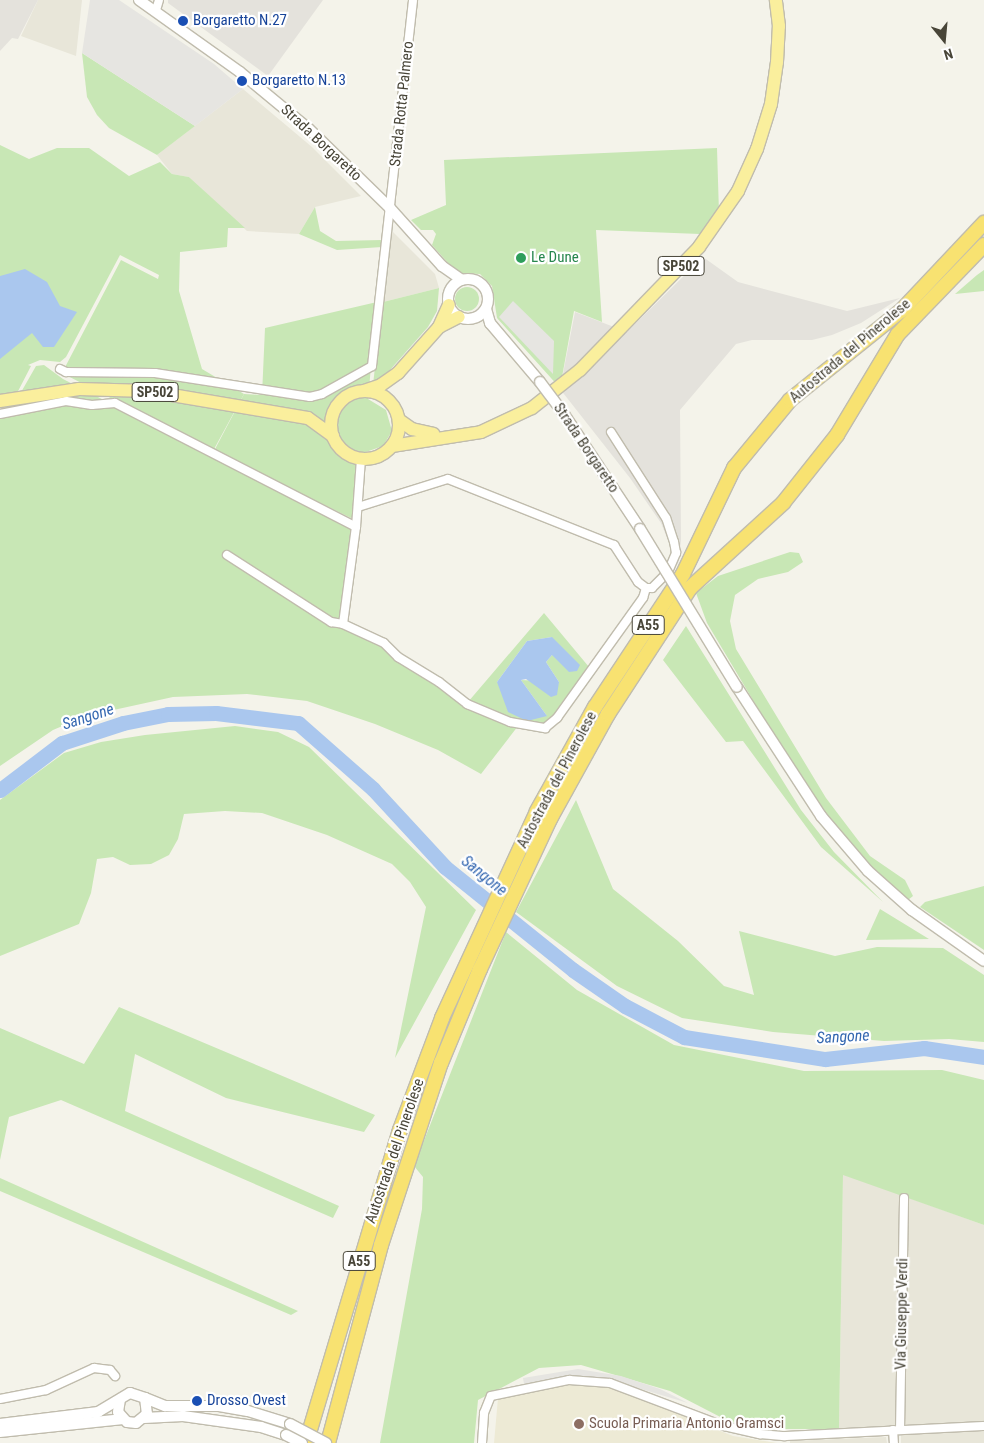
<!DOCTYPE html>
<html>
<head>
<meta charset="utf-8">
<style>
	body { margin:0 }
	#map { position:relative; width:984px; height:1443px; overflow:hidden; background:#f4f3ea; font-family:"Roboto Condensed",sans-serif }
	div>[style] { position:absolute }
	[style*='--x'] { left:calc(var(--x)*1px); top:calc(var(--y)*1px); width:calc(var(--w)*1px); rotate:calc(var(--a)*1deg) }
	.residential>* { inset:0; background:#e8e6d9 }
	.industrial>* { inset:0; background:#e4e2dc }
	.education>* { inset:0; background:#edead5 }
	.green>* { inset:0; background:#c8e7b5 }
	.round { border-radius:50% }
	.parking>* { inset:0; background:#e6e5e1 }
	.water>* { inset:0; background:#aac7ee }
	.river>* { height:15px; margin:-7.5px; padding:0 7.5px; transform-origin:7.5px; border-radius:7.5px; background:#aac7ee }
	.roads { filter:drop-shadow(1px 0 #c0bcad) drop-shadow(-1px 0 #c0bcad) drop-shadow(0 1px #c0bcad) drop-shadow(0 -1px #c0bcad) }
	.minor>* { height:8px; margin:-4px; padding:0 4px; transform-origin:4px; border-radius:4px; background:#fff }
	.tertiary>* { height:10px; margin:-5px; padding:0 5px; transform-origin:5px; border-radius:5px; background:#fff }
	.tertiary>.ring { margin:-5px; padding:0; box-sizing:content-box; background:none; border:10px solid #fff; border-radius:50% }
	.primary>* { height:12px; margin:-6px; padding:0 6px; transform-origin:6px; border-radius:6px; background:#faef9d }
	.primary>.ring { margin:-6px; padding:0; box-sizing:content-box; background:none; border:12px solid #faef9d; border-radius:50% }
	.motorway>* { height:14px; margin:-7px; padding:0 7px; transform-origin:7px; border-radius:7px; background:#f8e271 }
	.bridges { filter:drop-shadow(1px 0 #c0bcad) drop-shadow(-1px 0 #c0bcad) drop-shadow(0 1px #c0bcad) drop-shadow(0 -1px #c0bcad) }
	.tertiary-bridge>* { height:10px; margin:-5px; padding:0 5px; transform-origin:5px; border-radius:5px; background:#fff }
	.dots>* { width:14px; height:14px; translate:-50% -50%; box-sizing:border-box; border:2px solid #fff; border-radius:50% }
	span { translate:-50% -50%; white-space:nowrap; text-align:center; line-height:1.15; -webkit-text-stroke:4.5px #fff; paint-order:stroke }
	.shield-label span { padding:1px 4px; background:#fff; border:1px solid; border-radius:4px; -webkit-text-stroke-width:0 }
	.shield-label { font-size:14px; color:#484538; font-weight:700 }
	.transit-label { font-size:15px; color:#164399 }
	.left { translate:0 -50%; text-align:left }
	.street-label { font-size:15px; color:#484538 }
	.leisure-label { font-size:15px; color:#27864d }
	.education-label { font-size:15px; color:#785e54 }
	.water-label { font-size:16px; color:#3568b1; font-style:italic }
	.north { position:absolute; left:919px; top:15px; width:50px; height:50px; -webkit-text-stroke:4px #fff; paint-order:stroke; rotate:163deg; font-size:14px; font-weight:700; line-height:20px; text-align:center; color:#484538 }
	.north::after { content:''; display:block; margin:auto; width:18px; height:22px; background:#484538; clip-path:polygon(50% 0,100% 100%,50% 72%,0 100%) }
</style>
</head>
<body>
<div id="map">
	<div class="residential">
		<i style="clip-path:polygon(38px 0,82px 0,76px 56px,21px 36px)"></i>
		<i style="clip-path:polygon(243px 89px,312px 147px,361px 196px,315px 207px,299px 234px,247px 231px,189px 177px,172px 174px,157px 155px)"></i>
		<i style="clip-path:polygon(392px 231px,435px 274px,439px 288px,383px 302px,388px 238px)"></i>
		<i style="clip-path:polygon(843px 1174px,984px 1225px,984px 1421px,839px 1429px)"></i>
		<i style="clip-path:polygon(984px 1431px,984px 1443px,901px 1443px,901px 1435px)"></i>
		<i style="clip-path:polygon(886px 1437px,887px 1443px,790px 1443px,790px 1441px)"></i>
	</div>
	<div class="industrial">
		<i style="clip-path:polygon(0 0,38px 0,18px 39px,12px 38px,0 51px)"></i>
		<i style="clip-path:polygon(168px 0,323px 0,268px 76px,168px 3px)"></i>
		<i style="clip-path:polygon(703px 257px,738px 282px,847px 311px,900px 298px,861px 323px,832px 335px,812px 340px,752px 340px,736px 344px,680px 410px,681px 540px,678px 565px,661px 523px,630px 478px,560px 389px,575px 312px,627px 332px)"></i>
	</div>
	<div class="education">
		<i style="clip-path:polygon(572px 1383px,611px 1387px,733px 1436px,777px 1443px,494px 1443px,498px 1398px)"></i>
	</div>
	<div class="green">
		<i style="clip-path:polygon(82px 53px,195px 126px,157px 155px,109px 128px,97px 115px,87px 97px)"></i>
		<i style="clip-path:polygon(0 145px,29px 159px,57px 148px,89px 148px,129px 176px,160px 162px,172px 174px,189px 177px,245px 228px,228px 228px,227px 247px,180px 252px,179px 291px,202px 369px,244px 394px,213px 451px,62px 373px,121px 260px,158px 279px,159px 275px,120px 255px,66px 357px,60px 362px,40px 360px,28px 365px,31px 366px,14px 399px,0 407px)"></i>
		<i style="clip-path:polygon(717px 148px,719px 213px,700px 234px,596px 230px,602px 322px,574px 311px,560px 388px,497px 318px,492px 286px,480px 274px,457px 273px,432px 245px,436px 234px,433px 230px,421px 230px,411px 220px,446px 205px,444px 160px)"></i>
		<i style="clip-path:polygon(315px 207px,320px 231px,336px 241px,382px 240px,382px 247px,337px 250px,299px 234px)"></i>
		<i style="clip-path:polygon(984px 270px,984px 291px,955px 294px,977px 275px)"></i>
		<i class="round" style="left:455px;top:287px;width:24px;height:24px"></i>
		<i style="clip-path:polygon(439px 288px,437px 311px,428px 327px,382px 379px,373px 384px,383px 302px)"></i>
		<i style="clip-path:polygon(377px 302px,368px 399px,386px 410px,392px 431px,383px 446px,363px 453px,358px 507px,351px 518px,214px 451px,244px 394px,262px 395px,265px 328px)"></i>
		<i style="clip-path:polygon(44px 365px,63px 379px,354px 529px,345px 627px,375px 639px,450px 691px,518px 726px,481px 774px,438px 750px,375px 724px,307px 701px,247px 694px,173px 697px,86px 716px,53px 730px,0 766px,0 411px,16px 401px,36px 366px)"></i>
		<i style="clip-path:polygon(790px 552px,799px 553px,803px 562px,788px 572px,758px 579px,735px 595px,730px 621px,736px 649px,826px 798px,870px 856px,905px 880px,913px 896px,908px 900px,866px 862px,825px 815px,797px 774px,707px 623px,696px 593px,718px 576px)"></i>
		<i style="clip-path:polygon(evenodd,544px 613px,589px 667px,556px 717px,547px 724px,538px 725px,497px 716px,468px 702px,544px 613px,552px 637px,552px 655px,546px 662px,559px 682px,521px 680px,547px 716px,497px 682px,527px 641px,552px 637px)"></i>
		<i style="clip-path:polygon(686px 626px,801px 810px,834px 852px,883px 902px,821px 847px,743px 741px,726px 742px,663px 660px)"></i>
		<i style="clip-path:polygon(235px 726px,278px 732px,309px 747px,476px 910px,395px 1058px,426px 907px,410px 882px,392px 864px,327px 835px,262px 813px,225px 811px,184px 814px,178px 839px,169px 855px,151px 864px,130px 865px,113px 857px,97px 859px,91px 893px,79px 924px,0 956px,0 800px,64px 753px,101px 742px,145px 735px)"></i>
		<i style="clip-path:polygon(576px 800px,613px 889px,678px 941px,724px 986px,754px 995px,739px 931px,835px 956px,877px 947px,943px 948px,984px 975px,984px 1042px,949px 1039px,884px 1041px,773px 1032px,682px 1018px,617px 986px,516px 912px)"></i>
		<i style="clip-path:polygon(984px 886px,984px 950px,920px 907px,925px 902px)"></i>
		<i style="clip-path:polygon(880px 909px,929px 939px,930px 939px,866px 940px)"></i>
		<i style="clip-path:polygon(506px 932px,577px 990px,674px 1045px,804px 1071px,942px 1070px,984px 1080px,984px 1225px,843px 1175px,839px 1429px,772px 1429px,732px 1423px,670px 1391px,581px 1365px,539px 1368px,478px 1400px,474px 1443px,380px 1443px,422px 1209px,423px 1177px,414px 1166px)"></i>
		<i style="clip-path:polygon(119px 1007px,375px 1115px,364px 1132px,226px 1098px,135px 1054px,125px 1111px,339px 1206px,333px 1218px,61px 1100px,9px 1117px,0 1160px,0 1028px,84px 1064px)"></i>
		<i style="clip-path:polygon(0 1178px,298px 1311px,291px 1315px,0 1191px)"></i>
	</div>
	<div class="parking">
		<i style="clip-path:polygon(90px 0,119px 0,214px 64px,243px 89px,195px 126px,82px 53px)"></i>
		<i style="clip-path:polygon(513px 301px,554px 341px,553px 374px,499px 317px)"></i>
		<i style="clip-path:polygon(578px 1369px,621px 1376px,660px 1389px,688px 1403px,611px 1380px,578px 1376px,524px 1384px,523px 1378px)"></i>
	</div>
	<div class="water">
		<i style="clip-path:polygon(25px 269px,47px 282px,60px 306px,77px 312px,54px 347px,43px 347px,32px 333px,0 359px,0 276px)"></i>
		<i style="clip-path:polygon(552px 637px,580px 665px,577px 671px,569px 672px,552px 655px,546px 662px,559px 682px,557px 695px,551px 697px,526px 679px,521px 680px,547px 716px,527px 721px,508px 712px,497px 682px,527px 641px)"></i>
	</div>
	<div class="river">
		<i style="--x:0;--y:790;--w:78;--a:-37.2"></i>
		<i style="--x:62;--y:743;--w:64;--a:-18.2"></i>
		<i style="--x:123;--y:723;--w:46;--a:-11.3"></i>
		<i style="--x:168;--y:714;--w:48;--a:-1.2"></i>
		<i style="--x:216;--y:713;--w:83;--a:7"></i>
		<i style="--x:298;--y:723;--w:100;--a:41.3"></i>
		<i style="--x:373;--y:789;--w:106;--a:47.3"></i>
		<i style="--x:445;--y:867;--w:164;--a:38.8"></i>
		<i style="--x:573;--y:970;--w:63;--a:34.7"></i>
		<i style="--x:625;--y:1006;--w:67;--a:27.7"></i>
		<i style="--x:684;--y:1037;--w:143;--a:8.9"></i>
		<i style="--x:825;--y:1059;--w:100;--a:-6.3"></i>
		<i style="--x:924;--y:1048;--w:61;--a:8.5"></i>
	</div>
	<div class="roads">
		<div class="minor">
			<i style="--x:156;--y:10;--w:10;--a:-73"></i>
			<i style="--x:60;--y:369;--w:7;--a:27"></i>
			<i style="--x:66;--y:372;--w:89;--a:0.6"></i>
			<i style="--x:155;--y:373;--w:157;--a:8.8"></i>
			<i style="--x:310;--y:397;--w:12;--a:-14"></i>
			<i style="--x:322;--y:394;--w:57;--a:-29.2"></i>
			<i style="--x:372;--y:366;--w:368;--a:-83.6"></i>
			<i style="--x:0;--y:414;--w:67;--a:-11.1"></i>
			<i style="--x:66;--y:401;--w:26;--a:9"></i>
			<i style="--x:92;--y:405;--w:23;--a:-5"></i>
			<i style="--x:115;--y:403;--w:271;--a:27.2"></i>
			<i style="--x:358;--y:507;--w:94;--a:-17.3"></i>
			<i style="--x:448;--y:479;--w:179;--a:21.7"></i>
			<i style="--x:614;--y:545;--w:44;--a:57"></i>
			<i style="--x:638;--y:582;--w:10;--a:37"></i>
			<i style="--x:646;--y:588;--w:6;--a:0"></i>
			<i style="--x:652;--y:588;--w:23;--a:-45"></i>
			<i style="--x:668;--y:572;--w:21;--a:-67"></i>
			<i style="--x:676;--y:553;--w:11;--a:-100"></i>
			<i style="--x:674;--y:542;--w:25;--a:-108"></i>
			<i style="--x:666;--y:518;--w:102;--a:-122.6"></i>
			<i style="--x:227;--y:555;--w:124;--a:32.8"></i>
			<i style="--x:331;--y:622;--w:12;--a:9"></i>
			<i style="--x:343;--y:624;--w:98;--a:-82.4"></i>
			<i style="--x:356;--y:527;--w:68;--a:-85.8"></i>
			<i style="--x:343;--y:624;--w:45;--a:24.9"></i>
			<i style="--x:384;--y:643;--w:20;--a:45"></i>
			<i style="--x:398;--y:657;--w:48;--a:31.4"></i>
			<i style="--x:439;--y:682;--w:36;--a:38"></i>
			<i style="--x:467;--y:704;--w:47;--a:22.7"></i>
			<i style="--x:510;--y:722;--w:36;--a:10"></i>
			<i style="--x:545;--y:728;--w:16;--a:-40"></i>
			<i style="--x:557;--y:718;--w:148;--a:-54.4"></i>
			<i style="--x:643;--y:598;--w:10;--a:-73"></i>
			<i style="--x:0;--y:1399;--w:47;--a:-11.1"></i>
			<i style="--x:46;--y:1390;--w:53;--a:-24.6"></i>
			<i style="--x:94;--y:1368;--w:16;--a:7"></i>
			<i style="--x:110;--y:1370;--w:8;--a:50"></i>
			<i style="--x:893;--y:1430;--w:13;--a:86"></i>
			<i style="--x:900;--y:1430;--w:232;--a:-89"></i>
			<i style="--x:482;--y:1443;--w:30;--a:-86"></i>
			<i style="--x:484;--y:1413;--w:18;--a:-68"></i>
			<i style="--x:491;--y:1396;--w:80;--a:-11.6"></i>
			<i style="--x:569;--y:1380;--w:41;--a:4.2"></i>
			<i style="--x:610;--y:1383;--w:122;--a:20.7"></i>
			<i style="--x:724;--y:1426;--w:37;--a:13"></i>
			<i style="--x:760;--y:1434;--w:25;--a:5"></i>
			<i style="--x:785;--y:1436;--w:199;--a:-2.9"></i>
		</div>
		<div class="tertiary">
			<i style="--x:139;--y:0;--w:124;--a:35.5"></i>
			<i style="--x:240;--y:72;--w:89;--a:39.6"></i>
			<i style="--x:309;--y:129;--w:113;--a:44.3"></i>
			<i style="--x:390;--y:208;--w:78;--a:48.1"></i>
			<i style="--x:442;--y:266;--w:24;--a:35"></i>
			<i class="ring" style="left:448px;top:279px;width:30px;height:30px"></i>
			<i style="--x:486;--y:309;--w:15;--a:74"></i>
			<i style="--x:490;--y:323;--w:77;--a:49.7"></i>
			<i style="--x:564;--y:414;--w:138;--a:56.5"></i>
			<i style="--x:737;--y:687;--w:154;--a:56.9"></i>
			<i style="--x:821;--y:816;--w:72;--a:49.5"></i>
			<i style="--x:868;--y:871;--w:59;--a:41.6"></i>
			<i style="--x:912;--y:910;--w:88;--a:35.3"></i>
			<i style="--x:145;--y:1398;--w:22;--a:22"></i>
			<i style="--x:165;--y:1406;--w:54;--a:0"></i>
			<i style="--x:219;--y:1406;--w:29;--a:10"></i>
			<i style="--x:248;--y:1411;--w:44;--a:17.2"></i>
			<i style="--x:144;--y:1418;--w:39;--a:-3"></i>
			<i style="--x:183;--y:1416;--w:79;--a:8"></i>
			<i style="--x:261;--y:1427;--w:26;--a:18"></i>
			<i style="--x:0;--y:1424;--w:99;--a:-7"></i>
			<i style="--x:98;--y:1412;--w:37;--a:-31"></i>
			<i style="--x:130;--y:1393;--w:16;--a:18"></i>
			<i style="--x:145;--y:1398;--w:16;--a:83"></i>
			<i style="--x:147;--y:1414;--w:14;--a:141"></i>
			<i style="--x:136;--y:1423;--w:9;--a:-174"></i>
			<i style="--x:127;--y:1422;--w:13;--a:-132"></i>
			<i style="--x:118;--y:1412;--w:12;--a:-81"></i>
			<i style="--x:0;--y:1432;--w:124;--a:-6"></i>
		</div>
		<div class="primary">
			<i style="--x:439;--y:327;--w:22;--a:-27"></i>
			<i style="--x:364;--y:391;--w:18;--a:-19"></i>
			<i style="--x:381;--y:385;--w:21;--a:-35"></i>
			<i style="--x:398;--y:373;--w:62;--a:-48.3"></i>
			<i style="--x:439;--y:327;--w:24;--a:-66"></i>
			<i class="ring" style="left:331px;top:391px;width:56px;height:56px"></i>
			<i style="--x:0;--y:401;--w:80;--a:-8.6"></i>
			<i style="--x:79;--y:389;--w:69;--a:1.7"></i>
			<i style="--x:148;--y:391;--w:162;--a:9.6"></i>
			<i style="--x:308;--y:418;--w:31;--a:36"></i>
			<i style="--x:399;--y:420;--w:16;--a:35"></i>
			<i style="--x:412;--y:429;--w:22;--a:13"></i>
			<i style="--x:392;--y:446;--w:90;--a:-8.9"></i>
			<i style="--x:481;--y:432;--w:56;--a:-25.2"></i>
			<i style="--x:532;--y:408;--w:61;--a:-38.4"></i>
			<i style="--x:580;--y:370;--w:171;--a:-45.9"></i>
			<i style="--x:699;--y:247;--w:68;--a:-55.1"></i>
			<i style="--x:738;--y:191;--w:46;--a:-65.7"></i>
			<i style="--x:757;--y:149;--w:47;--a:-72.7"></i>
			<i style="--x:771;--y:104;--w:42;--a:-81.9"></i>
			<i style="--x:777;--y:62;--w:36;--a:-87"></i>
			<i style="--x:779;--y:26;--w:26;--a:-97"></i>
		</div>
		<div class="motorway">
			<i style="--x:306;--y:1443;--w:327;--a:-73.3"></i>
			<i style="--x:400;--y:1130;--w:120;--a:-69.4"></i>
			<i style="--x:442;--y:1018;--w:228;--a:-65.3"></i>
			<i style="--x:537;--y:811;--w:119;--a:-60.9"></i>
			<i style="--x:595;--y:707;--w:159;--a:-56.5"></i>
			<i style="--x:683;--y:574;--w:118;--a:-64.3"></i>
			<i style="--x:734;--y:468;--w:88;--a:-50.5"></i>
			<i style="--x:790;--y:400;--w:144;--a:-38.8"></i>
			<i style="--x:902;--y:310;--w:120;--a:-46.7"></i>
			<i style="--x:328;--y:1443;--w:205;--a:-75"></i>
			<i style="--x:381;--y:1245;--w:192;--a:-71.8"></i>
			<i style="--x:441;--y:1063;--w:102;--a:-67.5"></i>
			<i style="--x:480;--y:969;--w:166;--a:-65"></i>
			<i style="--x:550;--y:819;--w:120;--a:-61.1"></i>
			<i style="--x:608;--y:714;--w:150;--a:-56.9"></i>
			<i style="--x:690;--y:588;--w:126;--a:-42.4"></i>
			<i style="--x:783;--y:503;--w:87;--a:-51.5"></i>
			<i style="--x:837;--y:435;--w:118;--a:-58.9"></i>
			<i style="--x:898;--y:334;--w:124;--a:-46"></i>
		</div>
	</div>
	<div class="bridges">
		<div class="tertiary-bridge">
			<i style="--x:540;--y:382;--w:40;--a:53"></i>
			<i style="--x:640;--y:529;--w:185;--a:58.5"></i>
			<i style="--x:290;--y:1424;--w:41;--a:27.8"></i>
			<i style="--x:286;--y:1435;--w:18;--a:27"></i>
		</div>
	</div>
	<div class="dots">
		<i style="left:183px;top:21px;background:#1a4fb4"></i>
		<i style="left:242px;top:81px;background:#1a4fb4"></i>
		<i style="left:521px;top:258px;background:#2e9e5b"></i>
		<i style="left:197px;top:1401px;background:#1a4fb4"></i>
		<i style="left:579px;top:1424px;background:#8d6e63"></i>
	</div>
	<div class="shield-label">
		<span style="left:681px;top:266px">SP502</span>
		<span style="left:155px;top:392px">SP502</span>
		<span style="left:648px;top:625px">A55</span>
		<span style="left:359px;top:1261px">A55</span>
	</div>
	<div class="transit-label">
		<span class="left" style="left:193px;top:21px">Borgaretto N.27</span>
		<span class="left" style="left:252px;top:81px">Borgaretto N.13</span>
		<span class="left" style="left:207px;top:1401px">Drosso Ovest</span>
	</div>
	<div class="street-label">
		<span style="left:402px;top:104px;rotate:-84deg">Strada Rotta Palmero</span>
		<span style="left:321px;top:143px;rotate:43deg">Strada Borgaretto</span>
		<span style="left:850px;top:351px;rotate:-40deg">Autostrada del Pinerolese</span>
		<span style="left:586px;top:448px;rotate:56deg">Strada Borgaretto</span>
		<span style="left:557px;top:780px;rotate:-62deg">Autostrada del Pinerolese</span>
		<span style="left:395px;top:1151px;rotate:-71deg">Autostrada del Pinerolese</span>
		<span style="left:902px;top:1314px;rotate:-89deg">Via Giuseppe Verdi</span>
	</div>
	<div class="leisure-label">
		<span class="left" style="left:531px;top:258px">Le Dune</span>
	</div>
	<div class="education-label">
		<span class="left" style="left:589px;top:1424px">Scuola Primaria Antonio Gramsci</span>
	</div>
	<div class="water-label">
		<span style="left:88px;top:717px;rotate:-18deg">Sangone</span>
		<span style="left:484px;top:876px;rotate:39deg">Sangone</span>
		<span style="left:843px;top:1037px;rotate:-3deg">Sangone</span>
	</div>
	<div class="north">N</div>
</div>
</body>
</html>
